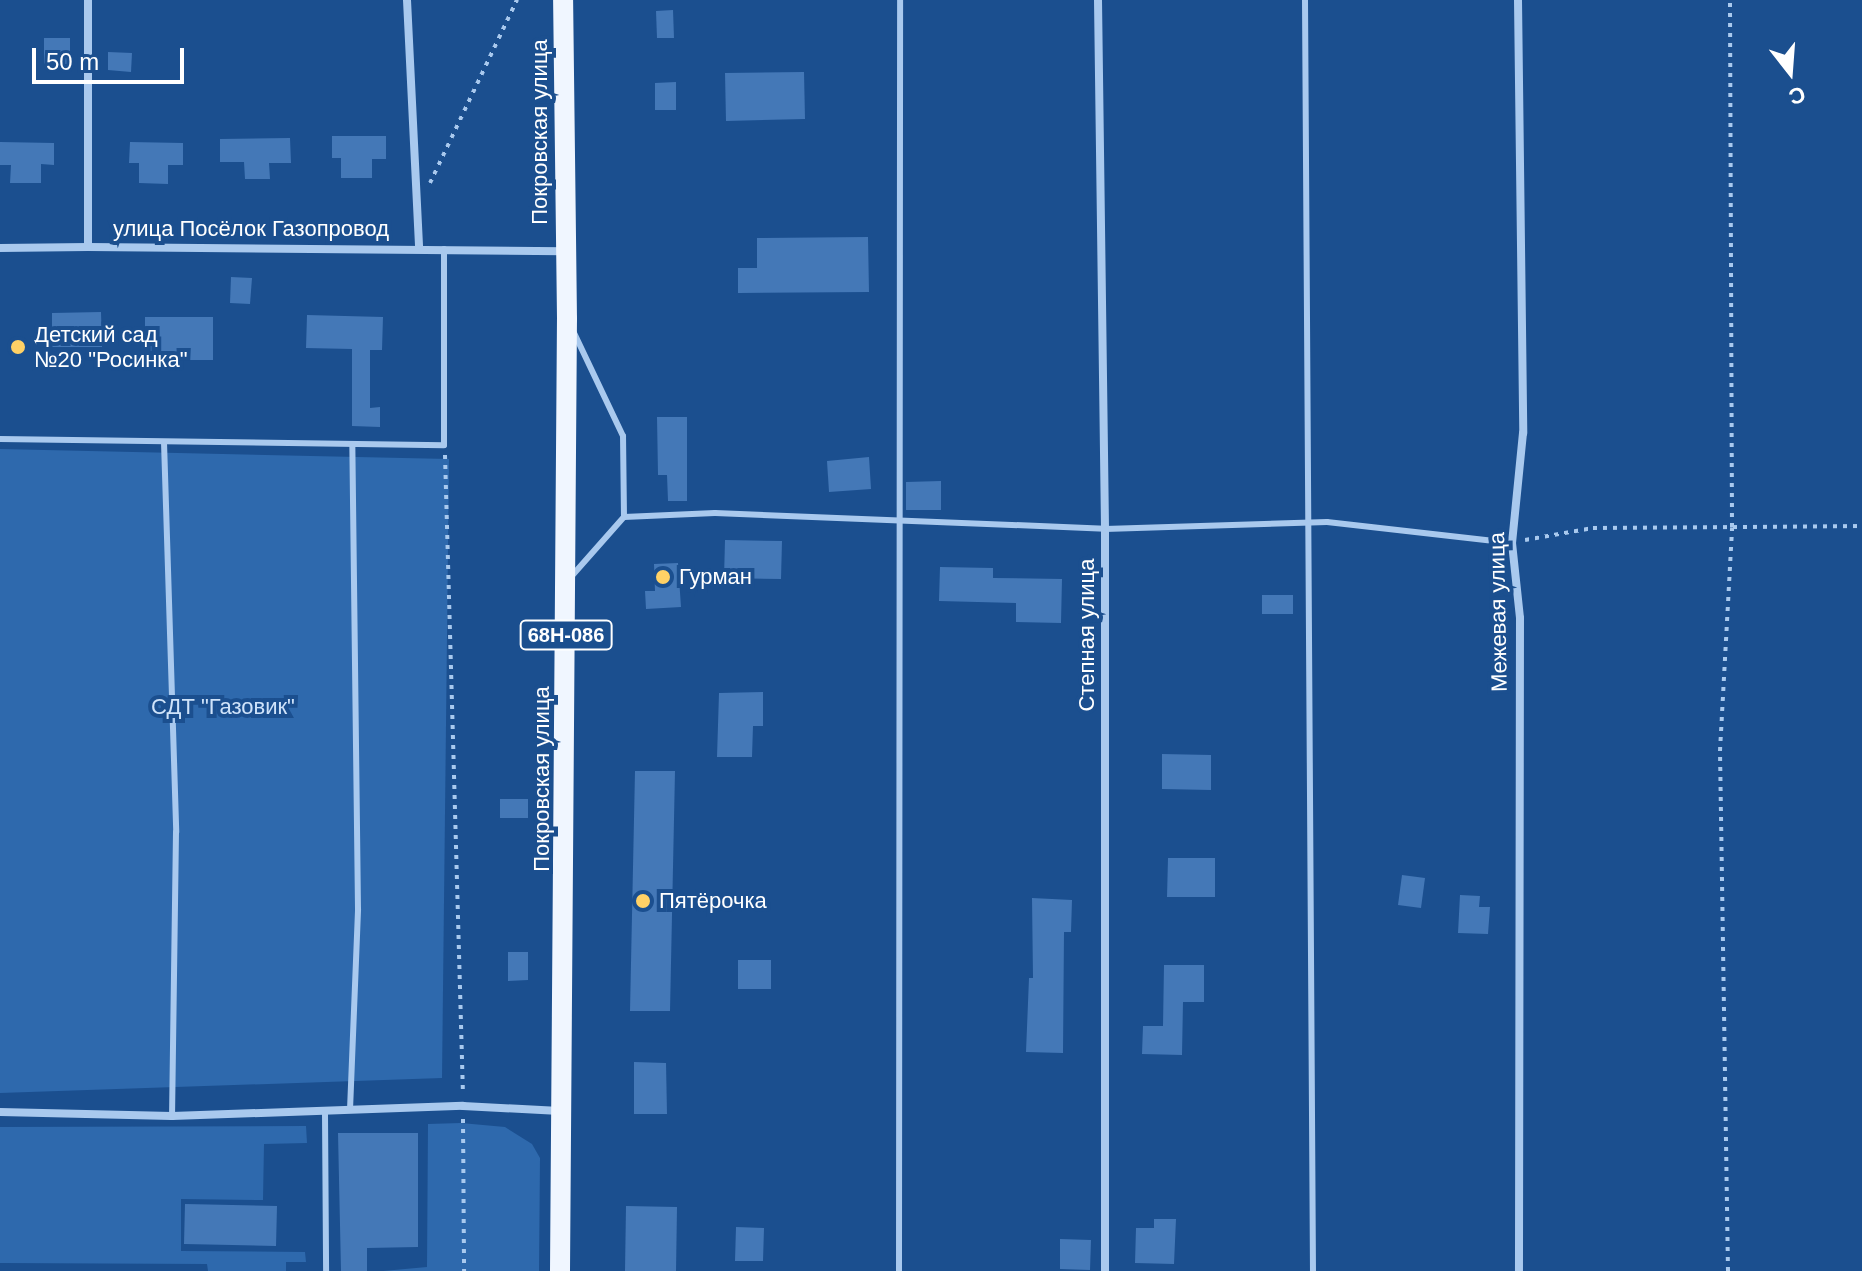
<!DOCTYPE html>
<html>
<head>
<meta charset="utf-8">
<style>
	body { margin:0 }
	#map { position:relative; width:1862px; height:1271px; overflow:hidden; background:#1b4f8f; font-family:Helvetica,sans-serif }
	div>[style] { position:absolute }
	[style*='--x'] { left:calc(var(--x)*1px); top:calc(var(--y)*1px); width:calc(var(--w)*1px); rotate:calc(var(--a)*1deg) }
	.green>* { inset:0; background:#2e69ad }
	.building>* { inset:0; background:#4478b7 }
	.path>* { height:4px; margin-top:-2px; transform-origin:0; background:repeating-linear-gradient(90deg,#a9c9ee 0 4px,transparent 0 10px) }
	.lane>* { height:6px; margin:-3px; padding:0 3px; transform-origin:3px; border-radius:3px; background:#a9c9ee }
	.street>* { height:8px; margin:-4px; padding:0 4px; transform-origin:4px; border-radius:4px; background:#a9c9ee }
	.primary>* { height:20px; margin:-10px; padding:0 10px; transform-origin:10px; border-radius:10px; background:#f0f6ff }
	.dots>* { width:22px; height:22px; translate:-50% -50%; box-sizing:border-box; border:4px solid #1b4f8f; border-radius:50% }
	span { translate:-50% -50%; white-space:nowrap; text-align:center; line-height:1.15; -webkit-text-stroke:8px #1b4f8f; paint-order:stroke }
	.shield-label span { padding:2px 6px; background:#1b4f8f; border:2px solid; border-radius:6px; -webkit-text-stroke-width:0 }
	.shield-label { font-size:20px; color:#fff; font-weight:700 }
	.street-label { font-size:22px; color:#fff }
	.poi-label { font-size:22px; color:#fff }
	.left { translate:0 -50%; text-align:left }
	.park-label { font-size:22px; color:#cfe3fa }
	.north { position:absolute; left:1750px; top:32px; width:80px; height:80px; -webkit-text-stroke:6px #1b4f8f; paint-order:stroke; rotate:163deg; font-size:22px; font-weight:700; line-height:32px; text-align:center; color:#fff }
	.north::after { content:''; display:block; margin:auto; width:28px; height:36px; background:#fff; clip-path:polygon(50% 0,100% 100%,50% 72%,0 100%) }
	.scale { position:absolute; left:32px; top:48px; width:152px; height:36px; box-sizing:border-box; border:4px solid #fff; border-top:0; padding-left:10px; font-size:24px; line-height:28px; white-space:nowrap; color:#fff; -webkit-text-stroke:6px #1b4f8f; paint-order:stroke }
</style>
</head>
<body>
<div id="map">
	<div class="green">
		<i style="clip-path:polygon(0 449px,449px 459px,442px 1078px,0 1093px)"></i>
		<i style="clip-path:polygon(461px 1123px,505px 1127px,532px 1144px,540px 1158px,539px 1271px,383px 1271px,427px 1267px,428px 1124px)"></i>
		<i style="clip-path:polygon(306px 1126px,307px 1143px,264px 1144px,263px 1200px,181px 1199px,181px 1251px,305px 1252px,306px 1262px,286px 1262px,286px 1271px,208px 1271px,207px 1264px,0 1263px,0 1127px)"></i>
	</div>
	<div class="building">
		<i style="clip-path:polygon(673px 10px,674px 38px,657px 38px,656px 11px)"></i>
		<i style="clip-path:polygon(44px 38px,70px 38px,70px 64px,44px 64px)"></i>
		<i style="clip-path:polygon(108px 52px,132px 53px,131px 72px,108px 70px)"></i>
		<i style="clip-path:polygon(804px 72px,805px 119px,726px 121px,725px 73px)"></i>
		<i style="clip-path:polygon(676px 82px,676px 110px,655px 110px,655px 83px)"></i>
		<i style="clip-path:polygon(332px 136px,386px 136px,386px 159px,372px 159px,372px 178px,341px 178px,341px 158px,332px 158px)"></i>
		<i style="clip-path:polygon(290px 138px,291px 163px,269px 163px,270px 179px,245px 179px,244px 162px,220px 162px,220px 139px)"></i>
		<i style="clip-path:polygon(0 142px,54px 143px,54px 165px,41px 164px,41px 183px,10px 183px,11px 165px,0 165px)"></i>
		<i style="clip-path:polygon(130px 142px,183px 143px,183px 165px,168px 165px,168px 184px,139px 183px,139px 163px,129px 163px)"></i>
		<i style="clip-path:polygon(868px 237px,869px 292px,738px 293px,738px 268px,757px 268px,757px 238px)"></i>
		<i style="clip-path:polygon(231px 277px,252px 278px,250px 304px,230px 303px)"></i>
		<i style="clip-path:polygon(101px 312px,102px 347px,52px 347px,52px 313px)"></i>
		<i style="clip-path:polygon(307px 315px,383px 317px,382px 350px,370px 350px,370px 408px,380px 407px,380px 427px,352px 426px,352px 349px,306px 348px)"></i>
		<i style="clip-path:polygon(145px 317px,213px 317px,213px 360px,178px 360px,179px 352px,145px 352px)"></i>
		<i style="clip-path:polygon(657px 417px,687px 417px,687px 501px,668px 501px,667px 475px,658px 475px)"></i>
		<i style="clip-path:polygon(869px 457px,871px 489px,829px 492px,827px 461px)"></i>
		<i style="clip-path:polygon(941px 481px,941px 510px,906px 510px,906px 482px)"></i>
		<i style="clip-path:polygon(725px 540px,782px 541px,781px 579px,724px 578px)"></i>
		<i style="clip-path:polygon(678px 563px,681px 607px,646px 609px,645px 591px,655px 591px,654px 564px)"></i>
		<i style="clip-path:polygon(940px 567px,993px 568px,993px 578px,1062px 579px,1061px 623px,1016px 622px,1016px 603px,939px 601px)"></i>
		<i style="clip-path:polygon(1262px 595px,1293px 595px,1293px 614px,1262px 614px)"></i>
		<i style="clip-path:polygon(763px 692px,763px 726px,753px 726px,752px 757px,717px 757px,719px 693px)"></i>
		<i style="clip-path:polygon(1162px 754px,1211px 755px,1211px 790px,1162px 789px)"></i>
		<i style="clip-path:polygon(635px 771px,675px 771px,670px 1011px,630px 1011px)"></i>
		<i style="clip-path:polygon(500px 799px,528px 799px,528px 818px,500px 818px)"></i>
		<i style="clip-path:polygon(1168px 858px,1215px 858px,1215px 897px,1167px 897px)"></i>
		<i style="clip-path:polygon(1402px 875px,1425px 878px,1421px 908px,1398px 905px)"></i>
		<i style="clip-path:polygon(1460px 895px,1480px 896px,1479px 907px,1490px 907px,1488px 934px,1458px 933px)"></i>
		<i style="clip-path:polygon(1032px 898px,1072px 900px,1071px 932px,1064px 932px,1063px 1053px,1026px 1052px,1029px 978px,1033px 978px)"></i>
		<i style="clip-path:polygon(508px 952px,528px 952px,528px 980px,508px 981px)"></i>
		<i style="clip-path:polygon(738px 960px,771px 960px,771px 989px,738px 989px)"></i>
		<i style="clip-path:polygon(1164px 965px,1204px 965px,1204px 1002px,1183px 1002px,1182px 1055px,1142px 1054px,1143px 1026px,1163px 1026px)"></i>
		<i style="clip-path:polygon(634px 1062px,666px 1063px,667px 1114px,634px 1114px)"></i>
		<i style="clip-path:polygon(338px 1133px,418px 1133px,418px 1247px,367px 1248px,367px 1271px,341px 1271px)"></i>
		<i style="clip-path:polygon(185px 1204px,277px 1206px,276px 1246px,184px 1244px)"></i>
		<i style="clip-path:polygon(626px 1206px,677px 1207px,676px 1271px,625px 1271px)"></i>
		<i style="clip-path:polygon(1154px 1219px,1176px 1219px,1174px 1264px,1135px 1263px,1136px 1228px,1154px 1228px)"></i>
		<i style="clip-path:polygon(736px 1227px,764px 1228px,763px 1261px,735px 1261px)"></i>
		<i style="clip-path:polygon(1060px 1239px,1091px 1240px,1090px 1270px,1060px 1269px)"></i>
	</div>
	<div class="path">
		<i style="--x:430;--y:183;--w:203;--a:-64.6"></i>
		<i style="--x:445;--y:455;--w:639;--a:88.39"></i>
		<i style="--x:1525;--y:540;--w:69;--a:-10"></i>
		<i style="--x:1593;--y:528;--w:269;--a:-0.4"></i>
		<i style="--x:463;--y:1119;--w:152;--a:89.6"></i>
		<i style="--x:1728;--y:1271;--w:520;--a:-90.88"></i>
		<i style="--x:1720;--y:751;--w:224;--a:-86.9"></i>
		<i style="--x:1732;--y:527;--w:527;--a:-90.22"></i>
	</div>
	<div class="lane">
		<i style="--x:1305;--y:0;--w:1271;--a:89.64"></i>
		<i style="--x:0;--y:439;--w:444;--a:0.8"></i>
		<i style="--x:444;--y:445;--w:196;--a:-90"></i>
		<i style="--x:164;--y:442;--w:390;--a:88.2"></i>
		<i style="--x:176;--y:832;--w:284;--a:90.8"></i>
		<i style="--x:624;--y:517;--w:91;--a:-2.5"></i>
		<i style="--x:715;--y:513;--w:390;--a:2.3"></i>
		<i style="--x:1105;--y:529;--w:222;--a:-1.8"></i>
		<i style="--x:1327;--y:522;--w:186;--a:6.5"></i>
		<i style="--x:570;--y:578;--w:81;--a:-48.5"></i>
		<i style="--x:624;--y:517;--w:81;--a:-90.7"></i>
		<i style="--x:623;--y:436;--w:114;--a:-115.4"></i>
		<i style="--x:350;--y:1110;--w:201;--a:-87.7"></i>
		<i style="--x:358;--y:909;--w:464;--a:-90.7"></i>
		<i style="--x:325;--y:1114;--w:157;--a:89.6"></i>
		<i style="--x:899;--y:1271;--w:1271;--a:-89.95"></i>
	</div>
	<div class="street">
		<i style="--x:88;--y:0;--w:247;--a:90"></i>
		<i style="--x:88;--y:247;--w:476;--a:0.5"></i>
		<i style="--x:407;--y:0;--w:246;--a:87.2"></i>
		<i style="--x:1098;--y:0;--w:529;--a:89.24"></i>
		<i style="--x:1105;--y:529;--w:742;--a:90"></i>
		<i style="--x:1518;--y:0;--w:433;--a:89.3"></i>
		<i style="--x:1523;--y:433;--w:111;--a:95.7"></i>
		<i style="--x:1512;--y:543;--w:75;--a:83.9"></i>
		<i style="--x:1520;--y:618;--w:653;--a:90.09"></i>
		<i style="--x:0;--y:248;--w:88;--a:-0.7"></i>
		<i style="--x:0;--y:1112;--w:172;--a:1.3"></i>
		<i style="--x:172;--y:1116;--w:291;--a:-2"></i>
		<i style="--x:463;--y:1106;--w:97;--a:3"></i>
	</div>
	<div class="primary">
		<i style="--x:560;--y:1271;--w:952;--a:-89.58"></i>
		<i style="--x:567;--y:319;--w:319;--a:-90.7"></i>
	</div>
	<div class="dots">
		<i style="left:18px;top:347px;background:#ffd166"></i>
		<i style="left:663px;top:577px;background:#ffd166"></i>
		<i style="left:643px;top:901px;background:#ffd166"></i>
	</div>
	<div class="shield-label">
		<span style="left:566px;top:635px">68Н-086</span>
	</div>
	<div class="street-label">
		<span style="left:540px;top:132px;rotate:-90deg">Покровская улица</span>
		<span style="left:251px;top:229px">улица Посёлок Газопровод</span>
		<span style="left:1498px;top:612px;rotate:-91deg">Межевая улица</span>
		<span style="left:1087px;top:635px;rotate:-90deg">Степная улица</span>
		<span style="left:542px;top:779px;rotate:-90deg">Покровская улица</span>
	</div>
	<div class="poi-label">
		<span class="left" style="left:34px;top:347px">Детский сад<br>№20 "Росинка"</span>
		<span class="left" style="left:679px;top:577px">Гурман</span>
		<span class="left" style="left:659px;top:901px">Пятёрочка</span>
	</div>
	<div class="park-label">
		<span style="left:223px;top:707px">СДТ "Газовик"</span>
	</div>
	<div class="north">С</div>
	<div class="scale">50 m</div>
</div>
</body>
</html>
